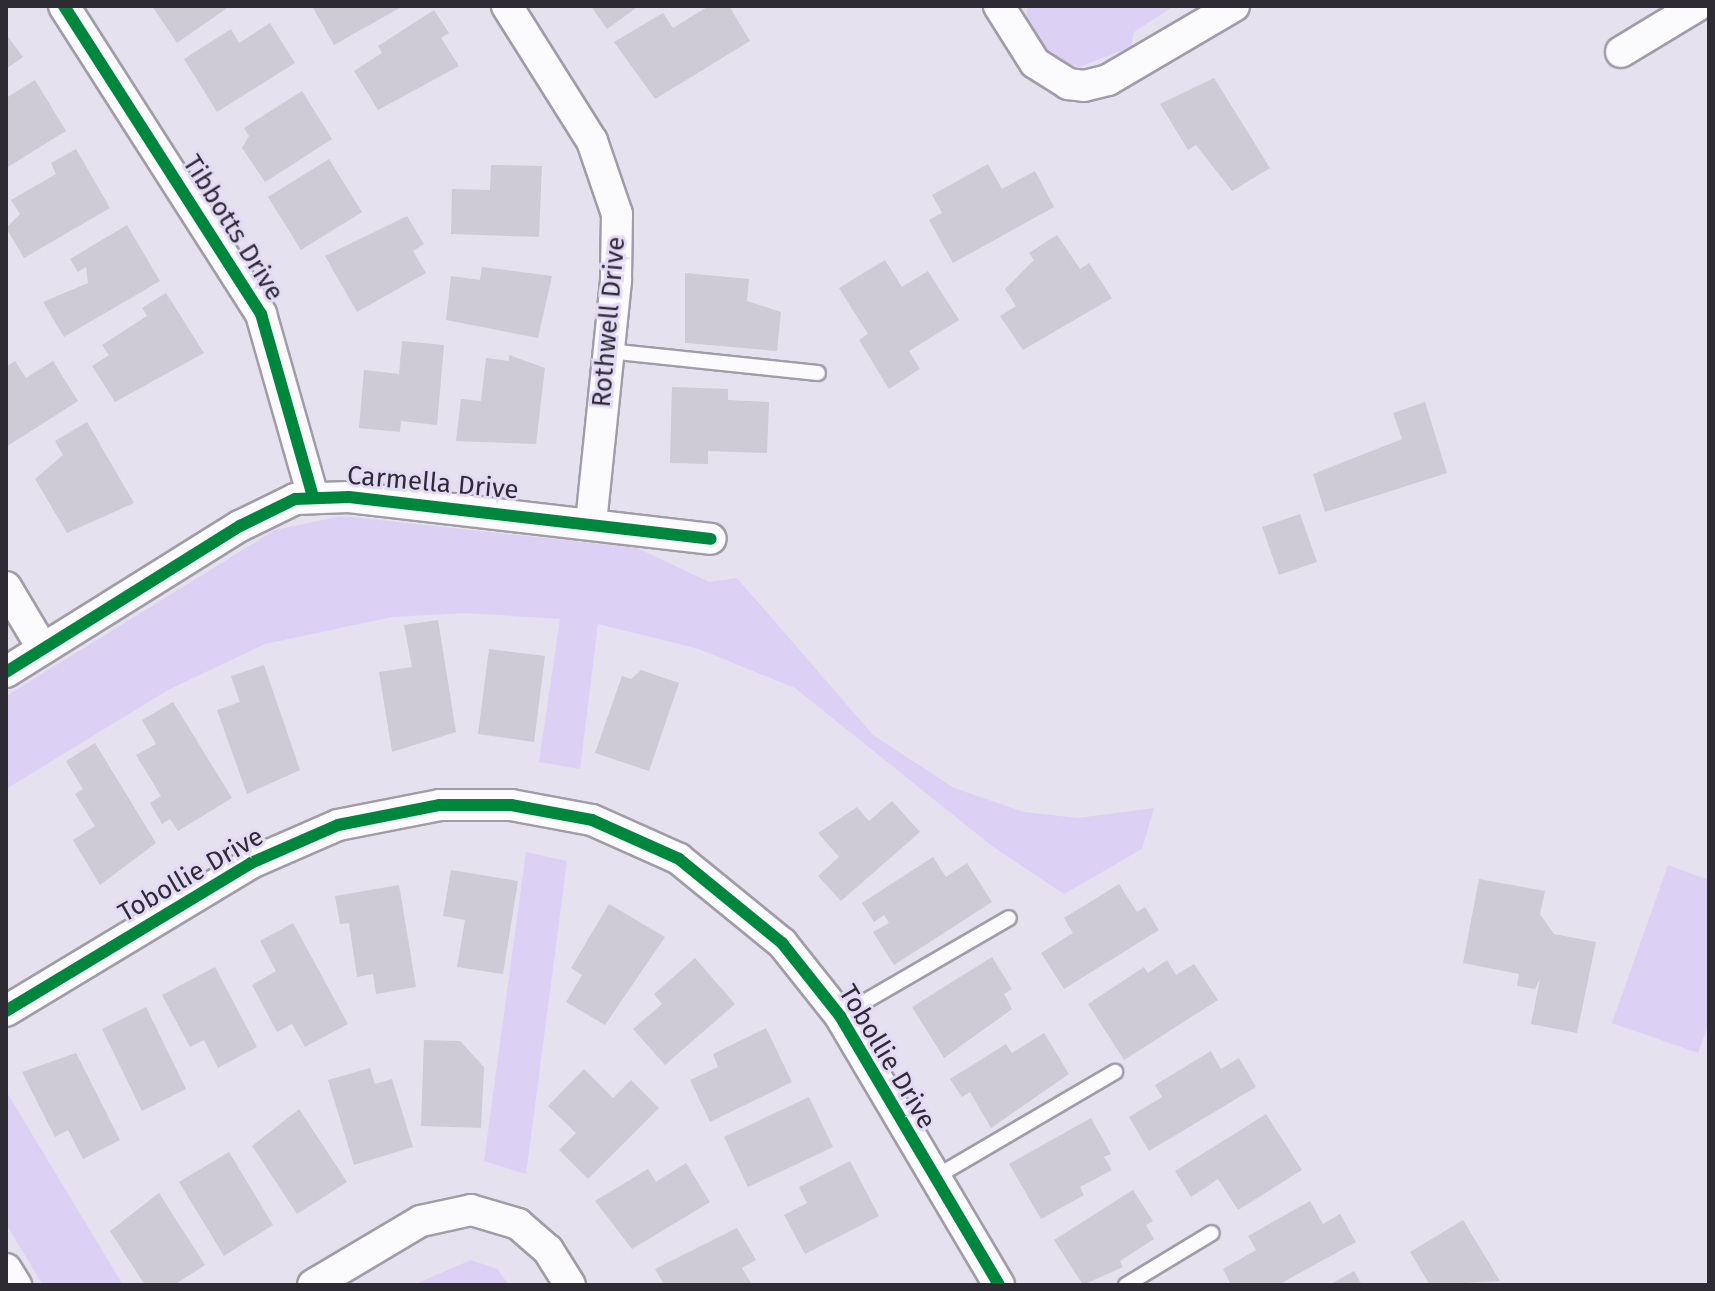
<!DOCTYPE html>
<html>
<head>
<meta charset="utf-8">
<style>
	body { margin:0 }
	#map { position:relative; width:1715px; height:1291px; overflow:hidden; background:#e5e1ef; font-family:"Fira Sans",sans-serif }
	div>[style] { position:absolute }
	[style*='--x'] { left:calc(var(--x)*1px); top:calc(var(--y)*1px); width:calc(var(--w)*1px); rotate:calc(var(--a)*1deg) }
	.green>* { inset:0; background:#dcd0f5 }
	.building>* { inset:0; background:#cecad6 }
	.roads { filter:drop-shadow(2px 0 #a09da8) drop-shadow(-2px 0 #a09da8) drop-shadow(0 2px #a09da8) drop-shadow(0 -2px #a09da8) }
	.service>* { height:14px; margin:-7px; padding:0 7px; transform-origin:7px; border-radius:7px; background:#fbfafd }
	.minor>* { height:30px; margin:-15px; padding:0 15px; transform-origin:15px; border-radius:15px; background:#fbfafd }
	.cycleway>* { height:12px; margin:-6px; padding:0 6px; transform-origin:6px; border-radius:6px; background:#00873e }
	span { translate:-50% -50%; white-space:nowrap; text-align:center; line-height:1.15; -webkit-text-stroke:6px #e3dbf5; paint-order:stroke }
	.street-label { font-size:26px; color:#2e2b35 }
	.frame { position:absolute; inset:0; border:8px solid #2e2b35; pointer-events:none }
</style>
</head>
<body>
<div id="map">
	<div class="green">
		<i style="clip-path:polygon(1027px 6px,1174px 6px,1134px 32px,1131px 47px,1079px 67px,1054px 58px,1027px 21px)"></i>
		<i style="clip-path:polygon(342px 516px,637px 548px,709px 582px,737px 578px,873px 735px,954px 788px,1024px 812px,1078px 818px,1154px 808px,1142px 849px,1064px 894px,992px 846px,795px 688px,699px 649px,598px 624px,580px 769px,539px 762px,560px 619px,466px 613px,392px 617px,265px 644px,168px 690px,6px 789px,6px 696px,275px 530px)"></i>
		<i style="clip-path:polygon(526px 852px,567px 861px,526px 1174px,484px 1161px)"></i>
		<i style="clip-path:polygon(1668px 865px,1709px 880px,1709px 1023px,1698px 1053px,1612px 1023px)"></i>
		<i style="clip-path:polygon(6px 1091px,123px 1285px,43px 1285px,6px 1224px)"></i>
		<i style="clip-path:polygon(471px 1260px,497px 1269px,509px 1285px,413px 1285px)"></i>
	</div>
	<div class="building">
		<i style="clip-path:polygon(152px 6px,230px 6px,177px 43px)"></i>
		<i style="clip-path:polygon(312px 6px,403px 6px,334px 45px)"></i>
		<i style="clip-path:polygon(591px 6px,639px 6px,607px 29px)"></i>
		<i style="clip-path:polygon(709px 6px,729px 6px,750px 41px,655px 99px,614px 42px,663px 13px,673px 28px)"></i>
		<i style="clip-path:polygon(434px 10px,449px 33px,441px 38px,459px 66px,378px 110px,354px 71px,382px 53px,378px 46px)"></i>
		<i style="clip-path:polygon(270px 23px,295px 63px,217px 112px,184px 59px,231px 29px,239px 43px)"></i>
		<i style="clip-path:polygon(6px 34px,23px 57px,6px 69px)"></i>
		<i style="clip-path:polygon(1214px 78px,1270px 168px,1232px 191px,1196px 145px,1188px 150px,1160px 104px)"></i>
		<i style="clip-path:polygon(35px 80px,66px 131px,6px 168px,6px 98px)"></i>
		<i style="clip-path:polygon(302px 91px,332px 139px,265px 182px,242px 148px,249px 136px,244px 128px)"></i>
		<i style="clip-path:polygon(76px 149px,110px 208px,24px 258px,6px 228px,20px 214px,11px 200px,56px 174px,51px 163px)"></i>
		<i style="clip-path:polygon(329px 159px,362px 212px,301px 250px,268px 197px)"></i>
		<i style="clip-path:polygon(988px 164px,1002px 189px,1035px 171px,1054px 207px,953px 263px,929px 220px,942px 213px,932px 195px)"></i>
		<i style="clip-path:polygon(491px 165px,542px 166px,539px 237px,451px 234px,452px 189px,490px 190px)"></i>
		<i style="clip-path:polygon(407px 216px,424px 244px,413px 251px,426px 273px,357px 312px,325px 256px)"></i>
		<i style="clip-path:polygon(127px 225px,160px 281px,64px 337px,43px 302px,88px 283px,86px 267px,78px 272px,70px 259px)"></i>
		<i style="clip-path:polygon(1057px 235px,1080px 269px,1089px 263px,1112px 298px,1023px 350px,1000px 316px,1016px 306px,1005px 289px,1034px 260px,1029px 253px)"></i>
		<i style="clip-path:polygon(885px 260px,902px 287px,928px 271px,959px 320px,909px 351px,920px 369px,889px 389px,859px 340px,868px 334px,839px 288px)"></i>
		<i style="clip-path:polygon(482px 267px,552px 276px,538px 338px,446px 320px,451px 276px,480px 280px)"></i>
		<i style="clip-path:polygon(685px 273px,749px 279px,747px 301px,781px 312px,777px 351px,685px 343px)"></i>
		<i style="clip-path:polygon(166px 293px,204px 353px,115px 402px,92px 366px,109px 355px,102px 345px,147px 316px,142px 308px)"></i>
		<i style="clip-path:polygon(402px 341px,444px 345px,437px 425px,401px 421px,400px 432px,359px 428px,364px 370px,399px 374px)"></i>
		<i style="clip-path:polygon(509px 355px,545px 368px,536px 444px,456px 441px,461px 399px,481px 401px,486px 358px,509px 361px)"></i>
		<i style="clip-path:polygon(15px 361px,26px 378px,53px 361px,78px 401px,6px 447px,6px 367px)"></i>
		<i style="clip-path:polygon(672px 387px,728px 389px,728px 400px,769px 402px,767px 453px,708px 451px,708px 464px,670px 463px)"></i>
		<i style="clip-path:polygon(1425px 402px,1447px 473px,1325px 512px,1313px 474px,1402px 439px,1393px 413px)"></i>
		<i style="clip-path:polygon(87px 422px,134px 503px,67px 533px,35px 479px,63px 455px,55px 441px)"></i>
		<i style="clip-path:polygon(1300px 514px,1317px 562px,1279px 575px,1262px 527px)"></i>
		<i style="clip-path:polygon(438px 620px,456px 732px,392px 752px,379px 672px,412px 667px,404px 625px)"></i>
		<i style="clip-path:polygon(489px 649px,545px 656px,534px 742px,478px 734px)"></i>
		<i style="clip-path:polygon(264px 665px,300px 770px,247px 794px,217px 710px,240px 702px,231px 676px)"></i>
		<i style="clip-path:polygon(641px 670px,679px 683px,649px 771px,595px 753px,622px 676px,631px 679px)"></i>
		<i style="clip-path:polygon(173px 702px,232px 798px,178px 831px,170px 819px,162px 824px,150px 803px,161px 796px,136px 755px,156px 744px,142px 720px)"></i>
		<i style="clip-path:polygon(95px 743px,156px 843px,100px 885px,73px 840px,95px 826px,75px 794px,83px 789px,66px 761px)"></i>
		<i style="clip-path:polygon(892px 801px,920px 832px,841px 901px,818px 876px,839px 857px,818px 833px,857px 807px,869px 821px)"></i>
		<i style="clip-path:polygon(933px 857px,946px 877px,967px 863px,992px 902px,894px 965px,873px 932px,889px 923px,884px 915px,874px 922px,862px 903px)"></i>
		<i style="clip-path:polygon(451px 870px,518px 881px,503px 974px,457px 967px,465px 920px,443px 916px)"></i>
		<i style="clip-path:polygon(1479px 879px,1545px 891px,1540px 914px,1554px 934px,1596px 942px,1577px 1033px,1531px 1024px,1540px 979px,1535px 989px,1517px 986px,1519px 974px,1463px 963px)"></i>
		<i style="clip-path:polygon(1119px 884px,1137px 912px,1145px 907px,1159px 930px,1064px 989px,1041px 953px,1073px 933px,1064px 918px)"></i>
		<i style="clip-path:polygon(399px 885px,416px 987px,376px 994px,373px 974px,357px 977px,349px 923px,340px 924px,335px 896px)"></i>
		<i style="clip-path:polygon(609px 904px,665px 937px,605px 1025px,566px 1002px,582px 975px,571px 968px)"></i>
		<i style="clip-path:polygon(293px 923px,348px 1024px,305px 1047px,292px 1024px,277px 1032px,252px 985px,276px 971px,260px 941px)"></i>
		<i style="clip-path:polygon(992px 957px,1012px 989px,1004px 994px,1012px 1009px,944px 1058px,912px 1007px)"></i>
		<i style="clip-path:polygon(695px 958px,735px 1004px,665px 1065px,633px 1029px,662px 1004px,654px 994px)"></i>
		<i style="clip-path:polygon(1167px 960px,1176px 975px,1194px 964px,1218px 1000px,1124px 1060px,1088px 1004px,1144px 967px,1148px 973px)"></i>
		<i style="clip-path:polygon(215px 967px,257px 1047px,218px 1068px,204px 1040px,190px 1047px,162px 995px)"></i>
		<i style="clip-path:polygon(146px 1007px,186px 1089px,142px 1111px,102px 1029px)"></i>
		<i style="clip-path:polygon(766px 1028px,792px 1082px,710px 1122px,690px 1080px,718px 1067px,713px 1054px)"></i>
		<i style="clip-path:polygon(1044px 1033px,1069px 1074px,991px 1128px,970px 1092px,962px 1097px,950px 1079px,1006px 1044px,1012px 1053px)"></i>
		<i style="clip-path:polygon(424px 1040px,460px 1041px,484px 1067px,481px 1128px,421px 1126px)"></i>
		<i style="clip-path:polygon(1211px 1051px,1221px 1069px,1239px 1058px,1256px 1087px,1149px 1151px,1129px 1117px,1162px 1097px,1155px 1085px)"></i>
		<i style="clip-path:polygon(76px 1053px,120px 1140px,83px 1159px,68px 1130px,55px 1137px,22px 1072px)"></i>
		<i style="clip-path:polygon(370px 1068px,375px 1084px,392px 1079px,413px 1147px,354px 1165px,328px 1080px)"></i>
		<i style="clip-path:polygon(584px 1069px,613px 1098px,631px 1080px,659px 1108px,588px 1179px,559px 1150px,576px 1133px,548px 1106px)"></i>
		<i style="clip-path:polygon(809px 1097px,833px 1147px,748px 1187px,724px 1137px)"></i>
		<i style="clip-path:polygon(299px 1109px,347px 1182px,297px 1214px,252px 1146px)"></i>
		<i style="clip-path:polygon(1266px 1114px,1302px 1170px,1238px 1210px,1218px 1179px,1191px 1197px,1175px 1171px)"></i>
		<i style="clip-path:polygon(1091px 1118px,1111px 1154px,1104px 1157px,1112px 1170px,1080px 1187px,1084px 1195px,1041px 1219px,1009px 1164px)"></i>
		<i style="clip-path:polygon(229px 1152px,273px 1225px,224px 1256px,179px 1182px)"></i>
		<i style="clip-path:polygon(850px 1161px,879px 1216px,805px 1254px,784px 1215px,807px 1203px,799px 1187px)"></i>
		<i style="clip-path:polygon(686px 1163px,710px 1202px,632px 1249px,595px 1201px,648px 1169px,656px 1182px)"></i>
		<i style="clip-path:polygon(1133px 1190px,1153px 1221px,1146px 1225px,1154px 1239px,1120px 1261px,1123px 1267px,1083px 1285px,1054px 1240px)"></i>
		<i style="clip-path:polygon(159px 1193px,205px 1265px,174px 1285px,145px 1285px,110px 1231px)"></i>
		<i style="clip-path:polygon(1310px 1201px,1323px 1224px,1340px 1214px,1356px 1242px,1278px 1285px,1231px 1285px,1223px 1269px,1256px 1250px,1248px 1236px)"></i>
		<i style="clip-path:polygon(1463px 1220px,1500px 1281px,1430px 1285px,1410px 1252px)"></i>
		<i style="clip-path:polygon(737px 1228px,756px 1260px,742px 1268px,752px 1285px,664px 1285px,655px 1269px)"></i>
		<i style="clip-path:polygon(1354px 1271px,1362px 1285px,1329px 1285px)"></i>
	</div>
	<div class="roads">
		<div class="service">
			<i style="--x:608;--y:351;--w:211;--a:6"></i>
			<i style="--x:840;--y:1016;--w:195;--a:-30.1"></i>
			<i style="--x:934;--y:1178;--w:210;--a:-30.4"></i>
			<i style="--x:1126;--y:1285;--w:100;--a:-31.2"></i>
		</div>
		<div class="minor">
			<i style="--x:64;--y:6;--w:366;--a:57.4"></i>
			<i style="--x:261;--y:314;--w:189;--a:74.1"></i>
			<i style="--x:507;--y:6;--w:160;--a:57.8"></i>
			<i style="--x:592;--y:141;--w:77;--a:71.1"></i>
			<i style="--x:617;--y:214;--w:67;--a:90.9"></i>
			<i style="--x:616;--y:281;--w:242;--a:95.9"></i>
			<i style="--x:999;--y:6;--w:67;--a:57.7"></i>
			<i style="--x:1035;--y:63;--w:39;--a:32"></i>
			<i style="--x:1068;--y:84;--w:16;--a:7"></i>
			<i style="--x:1084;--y:86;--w:25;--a:-14"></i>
			<i style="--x:1108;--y:80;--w:146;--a:-30.4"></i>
			<i style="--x:1621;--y:52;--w:89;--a:-31.2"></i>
			<i style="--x:6;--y:587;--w:72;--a:59.2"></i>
			<i style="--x:6;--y:672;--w:276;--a:-32"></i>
			<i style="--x:240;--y:526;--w:61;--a:-26.1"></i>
			<i style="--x:295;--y:499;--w:54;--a:-2.1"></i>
			<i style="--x:349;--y:497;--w:364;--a:6.6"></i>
			<i style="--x:6;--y:1011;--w:286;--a:-31.1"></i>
			<i style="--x:251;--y:863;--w:95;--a:-23.6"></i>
			<i style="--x:338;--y:825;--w:104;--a:-11.1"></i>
			<i style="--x:440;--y:805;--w:71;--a:0"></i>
			<i style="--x:511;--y:805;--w:82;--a:10.5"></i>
			<i style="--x:592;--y:820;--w:95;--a:24.1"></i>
			<i style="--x:679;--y:859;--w:133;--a:39.2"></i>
			<i style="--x:782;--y:943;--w:93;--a:51.5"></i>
			<i style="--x:840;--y:1016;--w:312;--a:59.4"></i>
			<i style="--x:6;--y:1269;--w:19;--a:58"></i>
			<i style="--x:313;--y:1285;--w:126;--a:-30.7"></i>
			<i style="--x:421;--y:1221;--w:51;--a:-12.4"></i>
			<i style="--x:471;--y:1210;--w:49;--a:16.6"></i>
			<i style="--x:518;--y:1224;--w:40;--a:41"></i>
			<i style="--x:548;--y:1250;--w:41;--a:57.8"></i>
		</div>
	</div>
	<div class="cycleway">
		<i style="--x:64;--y:6;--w:366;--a:57.4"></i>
		<i style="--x:261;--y:314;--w:189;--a:74.1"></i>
		<i style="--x:6;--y:672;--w:276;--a:-32"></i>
		<i style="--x:240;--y:526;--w:61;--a:-26.1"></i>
		<i style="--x:295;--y:499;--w:54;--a:-2.1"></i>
		<i style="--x:349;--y:497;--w:364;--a:6.6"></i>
		<i style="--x:6;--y:1011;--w:286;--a:-31.1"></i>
		<i style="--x:251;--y:863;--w:95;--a:-23.6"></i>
		<i style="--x:338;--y:825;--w:104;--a:-11.1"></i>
		<i style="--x:440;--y:805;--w:71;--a:0"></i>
		<i style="--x:511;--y:805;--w:82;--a:10.5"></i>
		<i style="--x:592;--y:820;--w:95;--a:24.1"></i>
		<i style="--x:679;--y:859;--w:133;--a:39.2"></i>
		<i style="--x:782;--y:943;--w:93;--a:51.5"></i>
		<i style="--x:840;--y:1016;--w:312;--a:59.4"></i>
	</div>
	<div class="street-label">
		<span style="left:233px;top:228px;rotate:58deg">Tibbotts Drive</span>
		<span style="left:609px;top:322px;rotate:-85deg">Rothwell Drive</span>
		<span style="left:433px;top:483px;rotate:5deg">Carmella Drive</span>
		<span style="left:191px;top:875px;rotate:-30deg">Tobollie Drive</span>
		<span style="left:887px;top:1057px;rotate:59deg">Tobollie Drive</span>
	</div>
	<div class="frame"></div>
</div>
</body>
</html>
